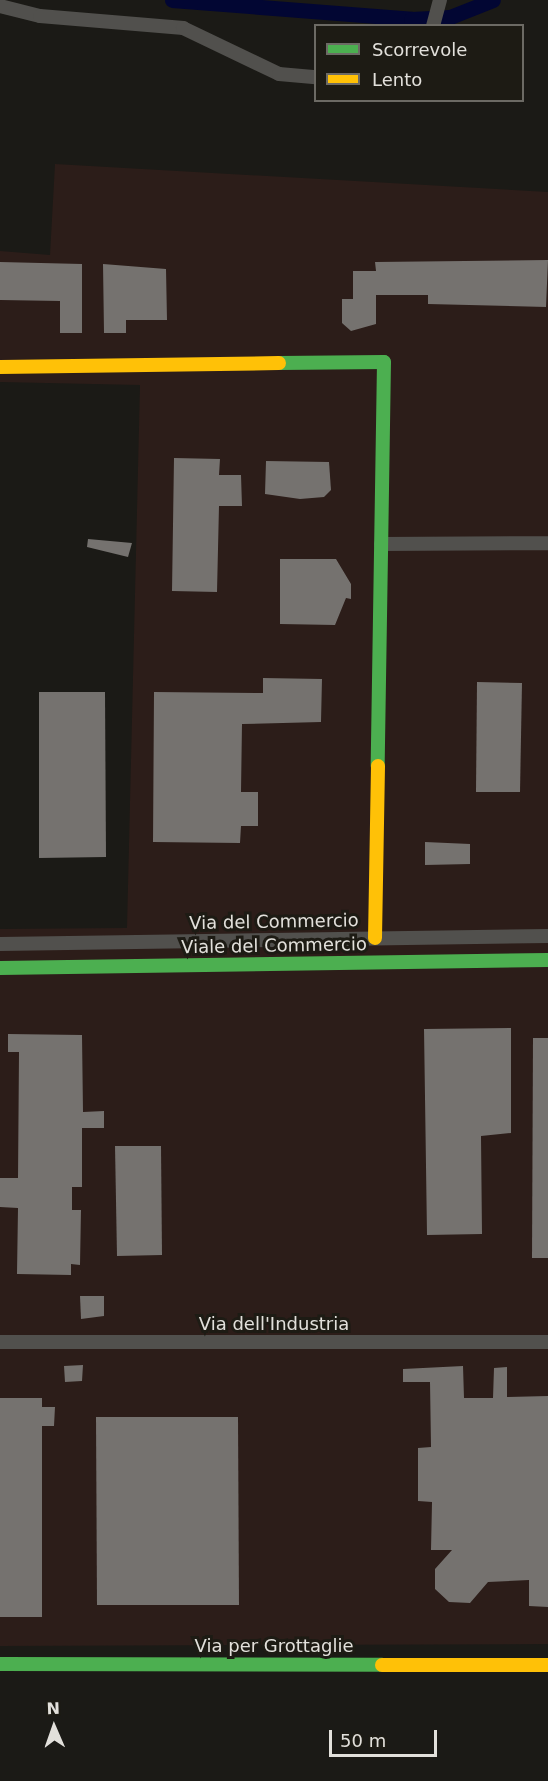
<!DOCTYPE html>
<html>
<head>
<meta charset="utf-8">
<style>
	body { margin:0 }
	#map { position:relative; width:548px; height:1781px; overflow:hidden; background:#1b1a16; font-family:"DejaVu Sans",sans-serif }
	div>[style] { position:absolute }
	[style*='--x'] { left:calc(var(--x)*1px); top:calc(var(--y)*1px); width:calc(var(--w)*1px); rotate:calc(var(--a)*1deg) }
	.industrial>* { inset:0; background:#2c1d19 }
	.canal>* { height:15px; margin:-7.5px; padding:0 7.5px; transform-origin:7.5px; border-radius:7.5px; background:#020633 }
	.building>* { inset:0; background:#75726f }
	.street>* { height:14px; margin:-7px; padding:0 7px; transform-origin:7px; border-radius:7px; background:#51504d }
	.fast>* { height:14px; margin:-7px; padding:0 7px; transform-origin:7px; border-radius:7px; background:#4caf50 }
	.slow>* { height:14px; margin:-7px; padding:0 7px; transform-origin:7px; border-radius:7px; background:#ffc107 }
	span { translate:-50% -50%; white-space:nowrap; text-align:center; line-height:1.15; -webkit-text-stroke:6px #1d1b14; paint-order:stroke }
	.street-label { font-size:18px; color:#e2e0db }
	.legend { position:absolute; left:314px; top:24px; width:210px; height:78px; box-sizing:border-box; background:#1d1b14; border:2px solid #6c6a64; margin:0; padding:8px 10px; list-style:none; font-size:18px; color:#e2e0db }
	.legend li { display:flex; align-items:center; gap:12px; height:30px }
	.legend b { width:30px; border:2px solid #6c6a64 }
	.north { position:absolute; left:24px; top:1697px; width:60px; height:60px; -webkit-text-stroke:4px #1d1b14; paint-order:stroke; rotate:358deg; font-size:16px; font-weight:700; line-height:24px; text-align:center; color:#e2e0db }
	.north::after { content:''; display:block; margin:auto; width:21px; height:27px; background:#e2e0db; clip-path:polygon(50% 0,100% 100%,50% 72%,0 100%) }
	.scale { position:absolute; left:329px; top:1730px; width:108px; height:27px; box-sizing:border-box; border:3px solid #e2e0db; border-top:0; padding-left:8px; font-size:18px; line-height:21px; white-space:nowrap; color:#e2e0db; -webkit-text-stroke:4px #1d1b14; paint-order:stroke }
</style>
</head>
<body>
<div id="map">
	<div class="industrial">
		<i style="clip-path:polygon(55px 164px,548px 192px,548px 1644px,0 1646px,0 929px,127px 928px,140px 385px,0 382px,0 251px,50px 255px)"></i>
	</div>
	<div class="canal">
		<i style="--x:172;--y:0;--w:240;--a:4.5"></i>
		<i style="--x:411;--y:19;--w:39;--a:-3"></i>
		<i style="--x:450;--y:17;--w:46;--a:-21.6"></i>
	</div>
	<div class="building">
		<i style="clip-path:polygon(548px 260px,546px 307px,428px 304px,428px 295px,376px 295px,376px 324px,351px 331px,342px 323px,342px 299px,353px 299px,353px 271px,376px 271px,375px 262px)"></i>
		<i style="clip-path:polygon(0 262px,82px 264px,82px 333px,60px 333px,60px 301px,0 300px)"></i>
		<i style="clip-path:polygon(103px 264px,166px 269px,167px 320px,126px 320px,126px 333px,104px 333px)"></i>
		<i style="clip-path:polygon(174px 458px,220px 459px,219px 475px,241px 475px,242px 506px,219px 506px,217px 592px,172px 591px)"></i>
		<i style="clip-path:polygon(266px 461px,329px 462px,331px 490px,324px 497px,300px 499px,265px 494px)"></i>
		<i style="clip-path:polygon(88px 539px,132px 543px,128px 557px,87px 547px)"></i>
		<i style="clip-path:polygon(280px 559px,336px 559px,351px 584px,351px 599px,346px 598px,335px 625px,280px 624px)"></i>
		<i style="clip-path:polygon(263px 678px,322px 679px,321px 722px,242px 724px,241px 792px,258px 792px,258px 826px,241px 826px,240px 843px,153px 842px,154px 692px,263px 693px)"></i>
		<i style="clip-path:polygon(477px 682px,522px 683px,520px 792px,476px 792px)"></i>
		<i style="clip-path:polygon(39px 692px,105px 692px,106px 857px,39px 858px)"></i>
		<i style="clip-path:polygon(425px 842px,470px 844px,470px 864px,425px 865px)"></i>
		<i style="clip-path:polygon(511px 1028px,511px 1133px,481px 1136px,482px 1234px,427px 1235px,424px 1029px)"></i>
		<i style="clip-path:polygon(8px 1034px,82px 1035px,83px 1112px,104px 1111px,104px 1128px,82px 1128px,82px 1187px,72px 1187px,72px 1210px,81px 1210px,80px 1265px,71px 1264px,71px 1275px,17px 1274px,18px 1208px,0 1207px,0 1178px,18px 1178px,19px 1052px,8px 1052px)"></i>
		<i style="clip-path:polygon(533px 1038px,548px 1038px,548px 1258px,532px 1258px)"></i>
		<i style="clip-path:polygon(115px 1146px,161px 1146px,162px 1255px,117px 1256px)"></i>
		<i style="clip-path:polygon(80px 1296px,104px 1296px,104px 1316px,81px 1319px)"></i>
		<i style="clip-path:polygon(83px 1365px,82px 1381px,65px 1382px,64px 1366px)"></i>
		<i style="clip-path:polygon(463px 1366px,464px 1398px,493px 1398px,494px 1368px,507px 1367px,507px 1397px,548px 1396px,548px 1607px,529px 1606px,529px 1580px,488px 1582px,470px 1603px,449px 1602px,435px 1589px,435px 1569px,452px 1550px,431px 1550px,432px 1502px,418px 1501px,418px 1448px,431px 1447px,430px 1382px,403px 1382px,403px 1369px)"></i>
		<i style="clip-path:polygon(0 1398px,42px 1398px,42px 1407px,55px 1407px,54px 1426px,42px 1426px,42px 1617px,0 1617px)"></i>
		<i style="clip-path:polygon(96px 1417px,238px 1417px,239px 1605px,97px 1605px)"></i>
	</div>
	<div class="street">
		<i style="--x:0;--y:6;--w:41;--a:14"></i>
		<i style="--x:40;--y:16;--w:144;--a:4.8"></i>
		<i style="--x:183;--y:28;--w:106;--a:25.6"></i>
		<i style="--x:279;--y:74;--w:37;--a:5"></i>
		<i style="--x:433;--y:26;--w:27;--a:-75"></i>
		<i style="--x:381;--y:544;--w:167;--a:-0.3"></i>
		<i style="--x:0;--y:944;--w:548;--a:-0.84"></i>
		<i style="--x:0;--y:1342;--w:548;--a:0"></i>
	</div>
	<div class="fast">
		<i style="--x:279;--y:363;--w:105;--a:-0.5"></i>
		<i style="--x:384;--y:362;--w:404;--a:90.9"></i>
		<i style="--x:0;--y:968;--w:548;--a:-0.84"></i>
		<i style="--x:0;--y:1664;--w:382;--a:0.1"></i>
	</div>
	<div class="slow">
		<i style="--x:0;--y:367;--w:279;--a:-0.8"></i>
		<i style="--x:375;--y:938;--w:172;--a:-89"></i>
		<i style="--x:382;--y:1665;--w:166;--a:0"></i>
	</div>
	<div class="street-label">
		<span style="left:274px;top:922px;rotate:-1deg">Via del Commercio</span>
		<span style="left:274px;top:946px;rotate:-1deg">Viale del Commercio</span>
		<span style="left:274px;top:1324px">Via dell'Industria</span>
		<span style="left:274px;top:1646px">Via per Grottaglie</span>
	</div>
	<ul class="legend">
	<li><b style="height:8px;background:#4caf50"></b>Scorrevole</li>
	<li><b style="height:8px;background:#ffc107"></b>Lento</li>
	</ul>
	<div class="north">N</div>
	<div class="scale">50 m</div>
</div>
</body>
</html>
